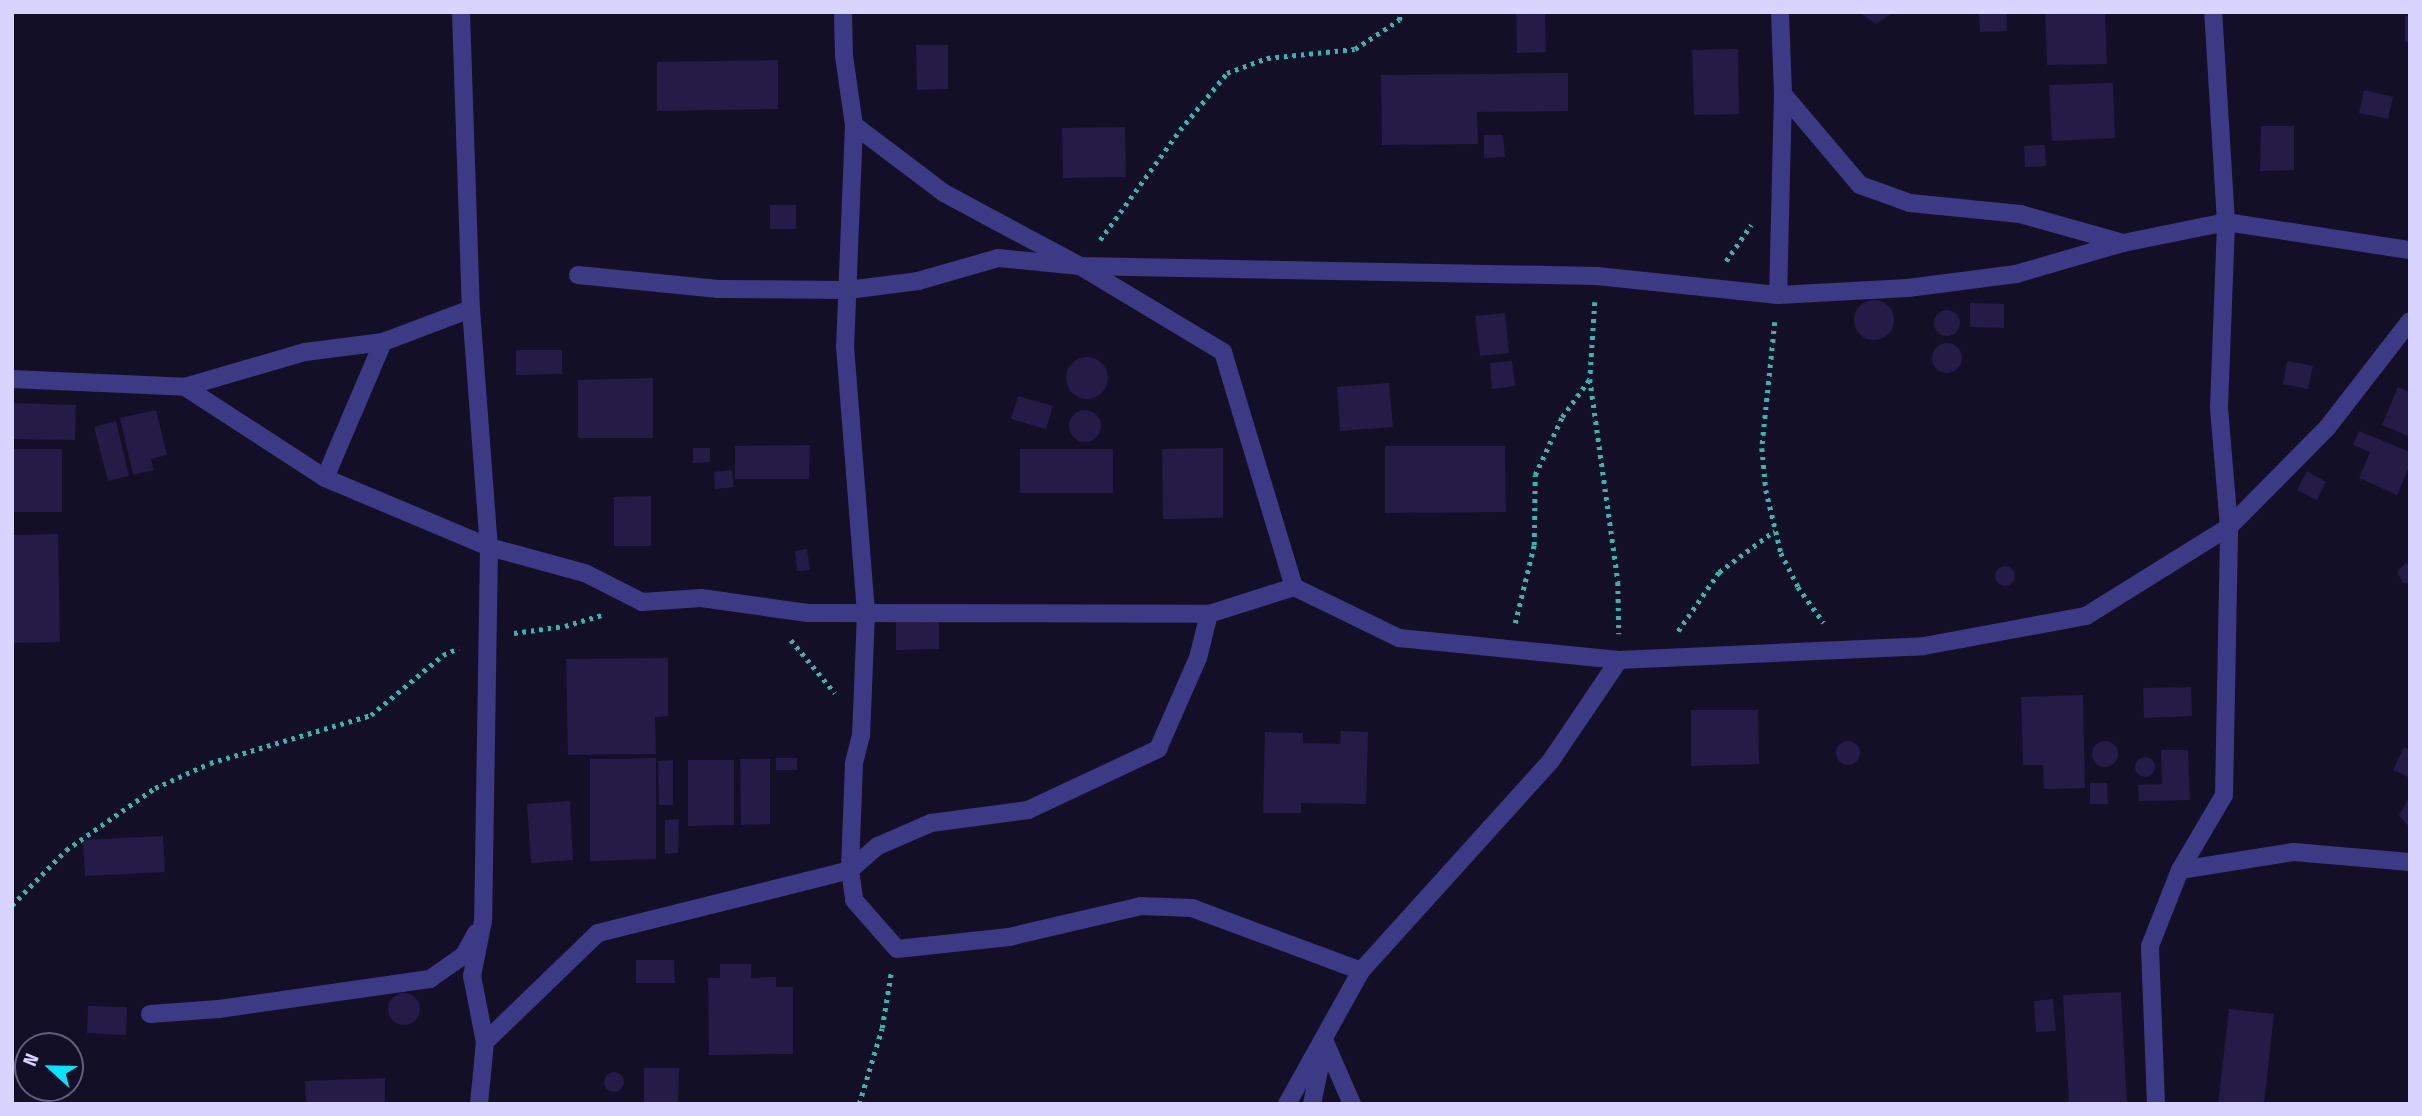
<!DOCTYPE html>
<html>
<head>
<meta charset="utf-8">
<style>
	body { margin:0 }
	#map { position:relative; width:2422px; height:1116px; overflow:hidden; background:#130f26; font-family:"Fira Sans Condensed",sans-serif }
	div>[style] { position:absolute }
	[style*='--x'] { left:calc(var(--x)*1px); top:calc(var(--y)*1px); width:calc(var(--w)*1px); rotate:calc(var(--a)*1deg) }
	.building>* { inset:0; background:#241b47 }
	.round { border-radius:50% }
	.path>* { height:4.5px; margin-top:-2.25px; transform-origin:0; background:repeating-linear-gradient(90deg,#2fb8b0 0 3.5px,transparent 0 8.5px) }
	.street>* { height:18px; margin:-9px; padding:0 9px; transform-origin:9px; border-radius:9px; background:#3d3a85 }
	span { translate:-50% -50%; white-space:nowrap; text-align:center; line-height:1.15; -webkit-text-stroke:6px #130f26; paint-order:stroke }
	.frame { position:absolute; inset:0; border:14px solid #d9d4ff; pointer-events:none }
	.north { position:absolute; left:14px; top:1032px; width:70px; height:70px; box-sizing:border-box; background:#130f26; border:2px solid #625e7d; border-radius:50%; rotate:292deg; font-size:19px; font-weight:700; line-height:28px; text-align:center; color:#d9d4ff }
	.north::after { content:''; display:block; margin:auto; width:24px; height:32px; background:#00e5ff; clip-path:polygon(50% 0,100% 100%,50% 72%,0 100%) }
</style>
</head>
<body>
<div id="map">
	<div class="building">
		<i style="clip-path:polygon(1516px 12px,1545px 12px,1546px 52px,1517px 53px)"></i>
		<i style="clip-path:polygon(1859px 12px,1894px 12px,1876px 24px)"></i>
		<i style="clip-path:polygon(1979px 12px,2006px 12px,2007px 31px,1980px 32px)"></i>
		<i style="clip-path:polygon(2045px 12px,2105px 12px,2107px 64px,2047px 65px)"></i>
		<i style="clip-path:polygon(2405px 16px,2410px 16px,2410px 42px,2405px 42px)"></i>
		<i style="clip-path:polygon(916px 45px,948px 45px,948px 89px,917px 90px)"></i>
		<i style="clip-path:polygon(1738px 49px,1739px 114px,1694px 115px,1692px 50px)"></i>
		<i style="clip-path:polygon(778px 60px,778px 109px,657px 111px,657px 62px)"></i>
		<i style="clip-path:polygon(1568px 73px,1568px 111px,1477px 112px,1478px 144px,1382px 145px,1381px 75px)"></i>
		<i style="clip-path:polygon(2113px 83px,2115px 138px,2052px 141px,2049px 85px)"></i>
		<i style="clip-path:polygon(2364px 90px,2393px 97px,2388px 119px,2359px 113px)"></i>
		<i style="clip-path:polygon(2261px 126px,2294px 126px,2294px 170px,2260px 171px)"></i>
		<i style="clip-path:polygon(1125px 127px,1126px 177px,1063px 178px,1062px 128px)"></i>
		<i style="clip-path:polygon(1484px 135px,1503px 135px,1505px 157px,1484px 158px)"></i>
		<i style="clip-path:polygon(2045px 145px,2046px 166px,2025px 167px,2024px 146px)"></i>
		<i style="clip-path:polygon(770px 205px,796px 205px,796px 229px,770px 229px)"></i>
		<i class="round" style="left:1854px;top:300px;width:40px;height:40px"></i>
		<i style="clip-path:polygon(1970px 303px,2004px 304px,2004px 328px,1970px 327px)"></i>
		<i class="round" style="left:1934px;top:310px;width:26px;height:26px"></i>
		<i style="clip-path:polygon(1505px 313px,1509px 353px,1480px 356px,1475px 316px)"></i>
		<i class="round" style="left:1932px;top:343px;width:30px;height:30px"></i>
		<i style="clip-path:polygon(516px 350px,562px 350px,562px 374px,516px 375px)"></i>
		<i class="round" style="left:1066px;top:357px;width:42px;height:42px"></i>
		<i style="clip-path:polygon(1512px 361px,1515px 386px,1492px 389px,1490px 363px)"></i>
		<i style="clip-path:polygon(2287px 361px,2313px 366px,2308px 389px,2283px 384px)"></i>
		<i style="clip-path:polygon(653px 378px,653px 438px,578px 438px,578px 380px)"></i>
		<i style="clip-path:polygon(1389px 383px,1393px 427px,1340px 431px,1337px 387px)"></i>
		<i style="clip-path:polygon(2398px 387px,2410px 392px,2410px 437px,2382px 425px)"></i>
		<i style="clip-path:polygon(1018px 396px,1053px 406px,1046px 429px,1011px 419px)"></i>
		<i style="clip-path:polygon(12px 403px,76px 405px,75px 440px,12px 439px)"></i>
		<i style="clip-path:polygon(156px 410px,167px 455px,151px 459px,154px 470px,133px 475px,120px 418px)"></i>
		<i class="round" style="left:1069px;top:410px;width:32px;height:32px"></i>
		<i style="clip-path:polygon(116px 421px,129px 476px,108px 481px,94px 427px)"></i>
		<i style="clip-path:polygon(2359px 431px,2410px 452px,2410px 465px,2397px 495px,2359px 478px,2370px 452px,2353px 445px)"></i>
		<i style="clip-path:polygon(810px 445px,809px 479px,735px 479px,735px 446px)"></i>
		<i style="clip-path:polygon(1385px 446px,1505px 446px,1506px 512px,1385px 513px)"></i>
		<i style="clip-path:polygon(693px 448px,710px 448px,710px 462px,693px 463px)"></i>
		<i style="clip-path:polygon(1223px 448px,1223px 518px,1163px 519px,1162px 449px)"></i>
		<i style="clip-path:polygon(12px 449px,62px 449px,62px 512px,12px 512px)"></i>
		<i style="clip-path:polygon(1020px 449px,1113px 449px,1113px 493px,1020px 493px)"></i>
		<i style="clip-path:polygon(732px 470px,734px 487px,715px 489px,714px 472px)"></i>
		<i style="clip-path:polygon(2307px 471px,2326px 482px,2317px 500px,2297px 490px)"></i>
		<i style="clip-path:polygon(651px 496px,651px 546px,614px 546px,614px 497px)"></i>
		<i style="clip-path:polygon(58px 534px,60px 642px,12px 643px,12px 535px)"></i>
		<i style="clip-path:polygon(807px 549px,810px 570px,797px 571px,795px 551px)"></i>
		<i style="clip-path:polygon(2406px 563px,2410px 564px,2410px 584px,2403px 583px,2397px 572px)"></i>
		<i class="round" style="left:1995px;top:566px;width:20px;height:20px"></i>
		<i style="clip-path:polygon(939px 618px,939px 649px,896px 650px,896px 619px)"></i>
		<i style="clip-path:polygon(668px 658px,668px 716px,655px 717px,656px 754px,568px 755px,566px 659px)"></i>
		<i style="clip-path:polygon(2191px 687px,2192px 716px,2144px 718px,2143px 688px)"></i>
		<i style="clip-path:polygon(2083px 695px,2085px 788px,2044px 789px,2043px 765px,2023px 765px,2021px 697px)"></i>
		<i style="clip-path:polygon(1691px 710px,1758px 710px,1759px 764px,1691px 766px)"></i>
		<i style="clip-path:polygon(1341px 731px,1368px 732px,1366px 804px,1301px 803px,1301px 813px,1263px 813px,1265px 732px,1303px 733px,1303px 743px,1340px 744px)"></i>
		<i class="round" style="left:1836px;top:741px;width:24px;height:24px"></i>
		<i class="round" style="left:2092px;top:741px;width:26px;height:26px"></i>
		<i style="clip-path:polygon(2404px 747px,2410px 750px,2410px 778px,2393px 770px)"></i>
		<i style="clip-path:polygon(2161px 750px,2188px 750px,2190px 800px,2139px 801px,2138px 785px,2162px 784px)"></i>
		<i class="round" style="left:2135px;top:757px;width:20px;height:20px"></i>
		<i style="clip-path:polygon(656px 758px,656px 859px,590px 861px,590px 759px)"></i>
		<i style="clip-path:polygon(776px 758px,797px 758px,797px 770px,776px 770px)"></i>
		<i style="clip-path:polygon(740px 759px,770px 759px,770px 824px,741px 825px)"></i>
		<i style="clip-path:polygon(673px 760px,673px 805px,659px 805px,658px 761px)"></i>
		<i style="clip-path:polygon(688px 760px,734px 760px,734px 825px,688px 826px)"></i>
		<i style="clip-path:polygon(2090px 783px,2107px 783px,2108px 804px,2090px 804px)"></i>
		<i style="clip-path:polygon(2410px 796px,2410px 828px,2399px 815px)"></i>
		<i style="clip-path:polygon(570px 801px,573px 860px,531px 863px,527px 804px)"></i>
		<i style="clip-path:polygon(679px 819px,678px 853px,665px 854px,665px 820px)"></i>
		<i style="clip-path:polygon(163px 836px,165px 872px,85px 876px,83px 840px)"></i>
		<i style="clip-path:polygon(636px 960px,674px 960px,675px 983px,636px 983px)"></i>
		<i style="clip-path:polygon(720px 964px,751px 964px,751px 978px,776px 977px,776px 987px,793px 987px,793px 1054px,709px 1055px,708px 978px,720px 978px)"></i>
		<i style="clip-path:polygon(2121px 992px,2127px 1104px,2069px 1104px,2063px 995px)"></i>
		<i class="round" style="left:388px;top:993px;width:32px;height:32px"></i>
		<i style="clip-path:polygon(2053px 999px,2056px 1031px,2036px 1032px,2034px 1001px)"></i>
		<i style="clip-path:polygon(88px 1006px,127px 1007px,126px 1035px,87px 1033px)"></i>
		<i style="clip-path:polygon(2229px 1009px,2274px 1014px,2264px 1104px,2218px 1104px)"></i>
		<i style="clip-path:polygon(644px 1068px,679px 1068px,678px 1104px,644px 1104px)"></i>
		<i class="round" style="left:604px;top:1072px;width:20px;height:20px"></i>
		<i style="clip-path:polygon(385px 1078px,385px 1104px,306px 1104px,305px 1081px)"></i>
	</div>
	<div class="path">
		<i style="--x:1100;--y:240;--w:136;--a:-54"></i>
		<i style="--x:1180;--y:130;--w:74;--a:-50.5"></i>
		<i style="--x:1227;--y:73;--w:43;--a:-20.6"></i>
		<i style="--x:1267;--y:58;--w:88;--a:-5.8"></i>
		<i style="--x:1355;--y:49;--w:53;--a:-33.4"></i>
		<i style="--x:1399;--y:20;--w:8;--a:-76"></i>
		<i style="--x:1726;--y:261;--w:44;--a:-55.2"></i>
		<i style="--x:1595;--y:302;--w:77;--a:93.7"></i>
		<i style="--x:1590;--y:379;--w:205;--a:82.1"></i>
		<i style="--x:1618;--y:582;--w:52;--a:88.9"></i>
		<i style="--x:1775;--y:322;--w:127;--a:95.9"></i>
		<i style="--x:1762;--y:448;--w:42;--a:84.6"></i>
		<i style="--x:1766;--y:490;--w:65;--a:76.6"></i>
		<i style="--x:1781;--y:553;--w:38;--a:63"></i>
		<i style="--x:1798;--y:587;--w:44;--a:54.2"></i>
		<i style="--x:1515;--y:623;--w:80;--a:-76.3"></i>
		<i style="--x:1534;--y:545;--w:70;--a:-89.2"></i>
		<i style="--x:1535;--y:475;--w:64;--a:-65"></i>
		<i style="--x:1562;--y:417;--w:46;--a:-53.9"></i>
		<i style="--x:1678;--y:631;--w:72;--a:-55.2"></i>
		<i style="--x:1719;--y:572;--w:69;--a:-36.7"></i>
		<i style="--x:514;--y:633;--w:51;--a:-7.8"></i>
		<i style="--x:565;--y:626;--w:42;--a:-16.7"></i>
		<i style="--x:791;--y:640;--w:69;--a:50.3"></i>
		<i style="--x:12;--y:905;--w:77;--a:-45.5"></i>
		<i style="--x:66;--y:850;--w:108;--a:-34.9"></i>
		<i style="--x:155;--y:788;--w:60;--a:-24.4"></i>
		<i style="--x:210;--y:763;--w:168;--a:-16.6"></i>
		<i style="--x:371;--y:715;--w:94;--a:-39.8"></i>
		<i style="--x:443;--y:655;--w:17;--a:-24"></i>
		<i style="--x:859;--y:1104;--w:79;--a:-73.2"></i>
		<i style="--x:882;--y:1028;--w:56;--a:-80.7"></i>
	</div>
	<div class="street">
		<i style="--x:461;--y:12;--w:297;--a:88.1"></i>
		<i style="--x:471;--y:309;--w:239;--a:85.7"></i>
		<i style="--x:489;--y:547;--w:374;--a:90.9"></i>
		<i style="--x:483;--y:921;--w:56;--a:101.3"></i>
		<i style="--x:472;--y:976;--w:67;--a:78.9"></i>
		<i style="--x:843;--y:12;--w:44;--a:88.7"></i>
		<i style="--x:844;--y:56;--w:70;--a:81.8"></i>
		<i style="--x:854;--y:125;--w:221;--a:92.3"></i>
		<i style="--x:845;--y:346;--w:268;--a:85.5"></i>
		<i style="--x:866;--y:613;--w:122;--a:92.3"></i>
		<i style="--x:861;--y:735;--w:30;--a:104"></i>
		<i style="--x:854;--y:764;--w:106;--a:92.2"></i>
		<i style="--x:850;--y:870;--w:30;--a:82"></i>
		<i style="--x:854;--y:900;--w:65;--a:48.7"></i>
		<i style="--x:897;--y:949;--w:113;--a:-6.1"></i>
		<i style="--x:1009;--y:937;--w:136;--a:-13.2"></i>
		<i style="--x:1141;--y:906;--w:51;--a:2.2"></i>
		<i style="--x:1192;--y:908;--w:180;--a:20.4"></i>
		<i style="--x:1780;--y:12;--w:82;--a:87.9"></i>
		<i style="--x:1783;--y:94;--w:201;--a:91.4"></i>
		<i style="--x:1778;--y:295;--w:130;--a:-3.1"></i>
		<i style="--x:1908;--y:288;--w:109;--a:-7.4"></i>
		<i style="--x:2016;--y:274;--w:111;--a:-16.2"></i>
		<i style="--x:2123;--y:243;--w:105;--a:-11.5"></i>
		<i style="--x:2226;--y:222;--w:186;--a:8.7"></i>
		<i style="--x:1783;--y:94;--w:119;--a:49.8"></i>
		<i style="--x:1860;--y:185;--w:53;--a:19.8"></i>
		<i style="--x:1910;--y:203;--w:111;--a:5.7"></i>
		<i style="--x:2020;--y:214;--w:107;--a:15.7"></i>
		<i style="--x:854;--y:125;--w:113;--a:37.1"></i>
		<i style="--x:944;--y:193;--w:154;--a:28.2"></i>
		<i style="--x:1080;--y:266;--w:517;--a:1.11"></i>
		<i style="--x:1597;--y:276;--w:182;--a:6"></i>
		<i style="--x:578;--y:275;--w:141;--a:5.7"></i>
		<i style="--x:718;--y:289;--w:130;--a:0.4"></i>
		<i style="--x:848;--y:290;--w:71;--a:-7.3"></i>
		<i style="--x:918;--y:281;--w:83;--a:-16"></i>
		<i style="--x:998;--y:258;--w:82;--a:5.6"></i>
		<i style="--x:1080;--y:266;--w:167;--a:31"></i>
		<i style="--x:1223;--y:352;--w:245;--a:73.2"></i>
		<i style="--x:12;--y:379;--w:173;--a:2.6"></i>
		<i style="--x:185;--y:387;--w:167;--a:33"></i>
		<i style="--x:325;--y:478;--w:178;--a:22.8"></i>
		<i style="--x:489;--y:547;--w:99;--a:15.2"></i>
		<i style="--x:585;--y:573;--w:64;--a:27"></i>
		<i style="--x:642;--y:602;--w:59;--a:-3.9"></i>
		<i style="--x:701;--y:598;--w:108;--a:8"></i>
		<i style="--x:808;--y:613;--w:401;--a:0.1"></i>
		<i style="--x:185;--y:387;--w:125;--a:-16.3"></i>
		<i style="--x:305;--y:352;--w:79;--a:-7.3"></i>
		<i style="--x:383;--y:342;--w:94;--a:-20.6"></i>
		<i style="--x:325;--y:478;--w:148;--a:-66.9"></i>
		<i style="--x:2180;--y:870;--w:115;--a:-9"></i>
		<i style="--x:2294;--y:852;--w:116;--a:4.9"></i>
		<i style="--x:150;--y:1014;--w:69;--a:-4.1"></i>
		<i style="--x:219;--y:1009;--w:213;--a:-8.1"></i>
		<i style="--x:430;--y:979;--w:42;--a:-35.2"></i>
		<i style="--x:464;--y:955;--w:25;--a:-61"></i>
		<i style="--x:479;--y:1104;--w:62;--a:-84.5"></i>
		<i style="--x:485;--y:1042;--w:157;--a:-44"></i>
		<i style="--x:598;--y:933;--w:260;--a:-14"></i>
		<i style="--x:850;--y:870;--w:37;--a:-41"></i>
		<i style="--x:878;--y:846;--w:58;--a:-23.5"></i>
		<i style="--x:931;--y:823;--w:98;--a:-7.6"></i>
		<i style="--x:1028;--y:810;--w:144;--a:-25.1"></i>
		<i style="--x:1158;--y:749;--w:99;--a:-66.3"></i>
		<i style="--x:1198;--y:658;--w:45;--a:-76"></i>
		<i style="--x:1209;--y:614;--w:89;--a:-17.6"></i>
		<i style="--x:1294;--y:587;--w:117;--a:25.9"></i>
		<i style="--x:1399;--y:638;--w:221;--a:5.7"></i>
		<i style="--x:1619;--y:660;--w:305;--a:-2.6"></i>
		<i style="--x:1924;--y:646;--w:165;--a:-10.5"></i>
		<i style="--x:2086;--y:616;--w:168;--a:-31.9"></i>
		<i style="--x:2229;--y:527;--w:120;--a:-94.8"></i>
		<i style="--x:2219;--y:407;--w:185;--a:-87.8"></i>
		<i style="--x:2226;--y:222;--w:210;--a:-93.5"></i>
		<i style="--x:1287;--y:1104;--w:152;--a:-60.9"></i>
		<i style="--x:1361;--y:971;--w:282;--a:-47.9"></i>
		<i style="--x:1550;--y:762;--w:123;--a:-55.9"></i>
		<i style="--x:1312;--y:1104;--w:63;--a:-78.2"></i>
		<i style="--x:1325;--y:1042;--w:68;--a:66.5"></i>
		<i style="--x:2156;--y:1104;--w:158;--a:-92.2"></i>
		<i style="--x:2150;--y:946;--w:82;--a:-68.5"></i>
		<i style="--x:2180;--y:870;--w:87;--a:-59.6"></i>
		<i style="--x:2224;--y:795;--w:268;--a:-88.9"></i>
		<i style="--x:2229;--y:527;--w:139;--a:-45.3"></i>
		<i style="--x:2327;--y:428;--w:135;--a:-52.2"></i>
	</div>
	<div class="frame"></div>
	<div class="north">N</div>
</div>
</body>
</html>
